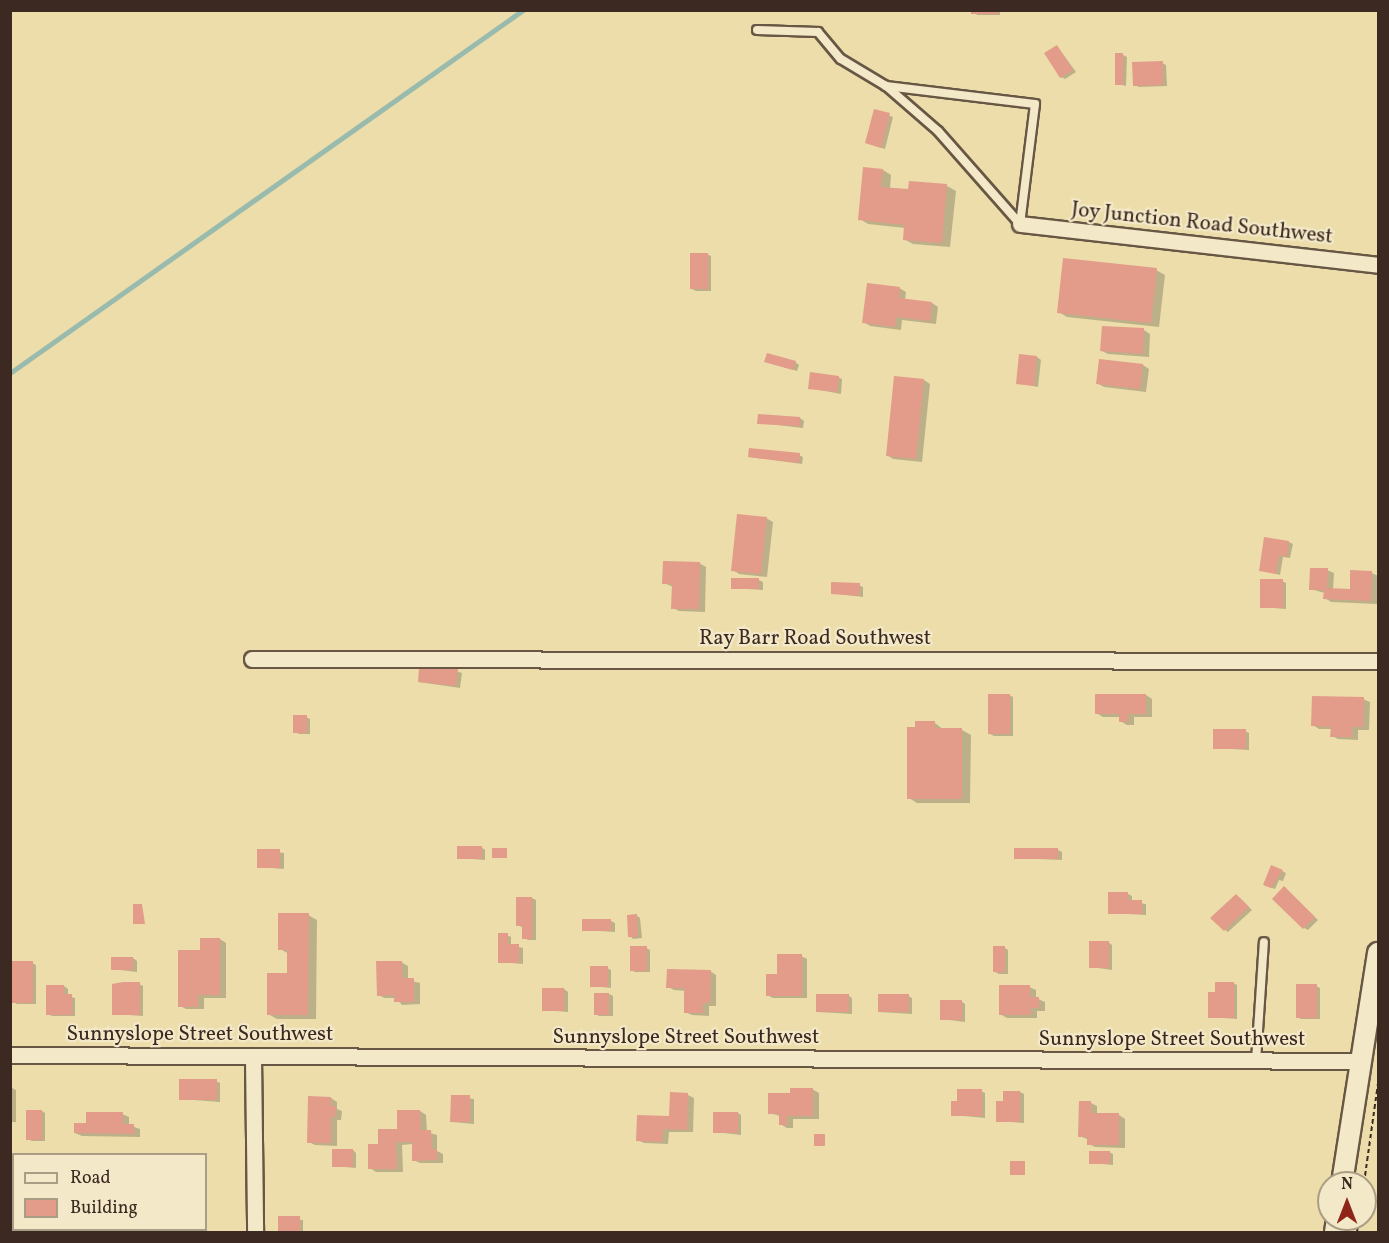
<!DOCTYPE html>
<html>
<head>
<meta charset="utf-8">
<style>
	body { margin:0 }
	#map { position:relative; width:1389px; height:1243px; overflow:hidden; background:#ecddaa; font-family:Vollkorn,serif }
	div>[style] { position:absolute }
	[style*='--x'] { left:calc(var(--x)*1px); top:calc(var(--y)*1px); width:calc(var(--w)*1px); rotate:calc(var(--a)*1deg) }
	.shadow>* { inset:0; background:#0003 }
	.stream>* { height:4.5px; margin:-2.25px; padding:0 2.25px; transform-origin:2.25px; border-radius:2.25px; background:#99bbad }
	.building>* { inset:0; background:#e39b8a }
	.path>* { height:2px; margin-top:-1px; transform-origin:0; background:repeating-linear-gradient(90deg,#3c2a22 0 4.5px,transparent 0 7.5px) }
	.roads { filter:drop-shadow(2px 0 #685744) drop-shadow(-2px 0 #685744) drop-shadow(0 2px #685744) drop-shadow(0 -2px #685744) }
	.service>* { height:8px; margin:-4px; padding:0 4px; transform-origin:4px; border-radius:4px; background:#f3e9c8 }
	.minor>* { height:15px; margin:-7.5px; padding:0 7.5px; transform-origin:7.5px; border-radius:7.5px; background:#f3e9c8 }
	.tertiary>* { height:20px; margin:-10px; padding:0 10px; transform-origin:10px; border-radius:10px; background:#f3e9c8 }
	span { translate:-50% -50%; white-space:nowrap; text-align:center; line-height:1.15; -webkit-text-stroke:4.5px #f3e9c8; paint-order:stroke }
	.street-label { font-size:21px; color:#3c2a22 }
	.frame { position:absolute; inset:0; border:12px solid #3c2a22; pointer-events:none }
	.legend { position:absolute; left:12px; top:1153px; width:195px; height:78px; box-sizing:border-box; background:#f3e9c8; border:2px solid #aa9d86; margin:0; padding:8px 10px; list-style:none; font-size:18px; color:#3c2a22 }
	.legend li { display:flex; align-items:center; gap:12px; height:30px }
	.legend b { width:30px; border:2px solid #aa9d86 }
	.north { position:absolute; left:1317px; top:1171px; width:60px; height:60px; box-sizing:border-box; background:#f3e9c8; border:2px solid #aa9d86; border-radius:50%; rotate:0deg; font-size:16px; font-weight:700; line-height:24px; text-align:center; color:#3c2a22 }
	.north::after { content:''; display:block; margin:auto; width:21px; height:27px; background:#8f2418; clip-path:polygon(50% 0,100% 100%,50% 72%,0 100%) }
</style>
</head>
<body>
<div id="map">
	<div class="shadow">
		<i style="clip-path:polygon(973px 10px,1000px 10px,1000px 15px,977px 15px)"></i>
		<i style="clip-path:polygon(1057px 46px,1076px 72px,1065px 79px,1061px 77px)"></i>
		<i style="clip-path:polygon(1123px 55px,1127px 57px,1126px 86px,1117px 84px)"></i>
		<i style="clip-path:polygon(1162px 63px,1166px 65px,1167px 86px,1139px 87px,1135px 85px)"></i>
		<i style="clip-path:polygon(875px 111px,893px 117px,885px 149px,867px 143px)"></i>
		<i style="clip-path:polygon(883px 170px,891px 175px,890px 189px,909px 191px,947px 186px,956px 191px,950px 247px,913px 244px,904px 239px,905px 228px,868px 224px,860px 219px)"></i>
		<i style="clip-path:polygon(707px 254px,711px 256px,711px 291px,696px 291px,692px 289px)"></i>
		<i style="clip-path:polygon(1156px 270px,1165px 275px,1159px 327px,1067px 317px,1059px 312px)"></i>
		<i style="clip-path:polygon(899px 288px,906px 292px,905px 300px,932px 303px,938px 307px,936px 324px,902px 320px,901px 330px,870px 326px,864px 322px)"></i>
		<i style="clip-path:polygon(1103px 327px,1144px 330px,1150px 334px,1149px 357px,1108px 354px,1102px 351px)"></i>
		<i style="clip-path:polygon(1037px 357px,1041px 360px,1038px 387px,1018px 383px)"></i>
		<i style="clip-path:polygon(795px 362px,799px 365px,797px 371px,770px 363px)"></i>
		<i style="clip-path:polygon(1143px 365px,1149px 369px,1146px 392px,1104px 387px,1097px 383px)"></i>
		<i style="clip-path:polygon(838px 377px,842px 379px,841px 394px,809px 388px)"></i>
		<i style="clip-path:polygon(924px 380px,930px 384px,922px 462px,893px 459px,887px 455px)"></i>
		<i style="clip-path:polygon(800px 418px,804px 421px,803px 428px,759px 423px)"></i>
		<i style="clip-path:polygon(799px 455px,803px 457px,802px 464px,750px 457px)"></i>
		<i style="clip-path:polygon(766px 518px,773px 522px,767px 577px,739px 574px,733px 570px)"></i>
		<i style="clip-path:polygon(1289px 542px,1293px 544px,1290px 558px,1283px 557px,1280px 575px,1261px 570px)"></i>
		<i style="clip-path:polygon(699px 563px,706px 567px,705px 612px,679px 611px,673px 608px,673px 587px,664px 583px)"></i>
		<i style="clip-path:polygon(1327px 570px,1334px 573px,1333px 590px,1351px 591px,1372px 573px,1378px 576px,1377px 604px,1331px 602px,1325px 598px,1325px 593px,1310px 589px)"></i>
		<i style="clip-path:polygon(759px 580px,763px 582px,763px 590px,732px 588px)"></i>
		<i style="clip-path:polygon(1282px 581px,1286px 583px,1286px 609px,1261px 607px)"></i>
		<i style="clip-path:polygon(859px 585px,863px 587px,863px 597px,832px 593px)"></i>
		<i style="clip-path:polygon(454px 666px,453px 670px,462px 673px,460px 688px,419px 682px,421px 670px)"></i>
		<i style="clip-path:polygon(1009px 695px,1013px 697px,1013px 736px,994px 736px,990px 734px)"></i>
		<i style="clip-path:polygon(1096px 695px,1146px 695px,1152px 699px,1152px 717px,1134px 717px,1134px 725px,1127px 725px,1120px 721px,1120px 717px,1103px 717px,1096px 713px)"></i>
		<i style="clip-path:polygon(1363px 699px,1370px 702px,1369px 730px,1358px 730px,1358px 740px,1338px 739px,1332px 736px,1332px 729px,1319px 729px,1313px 725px)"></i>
		<i style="clip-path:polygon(306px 717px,310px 719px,310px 734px,299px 734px,295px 732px)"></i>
		<i style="clip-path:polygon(935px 723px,944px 730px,962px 730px,971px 735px,970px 803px,917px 803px,909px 798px,917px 729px)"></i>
		<i style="clip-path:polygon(1245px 731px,1249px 733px,1249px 750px,1214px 748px)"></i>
		<i style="clip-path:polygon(481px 847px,485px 850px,485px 860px,458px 858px)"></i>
		<i style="clip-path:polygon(259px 850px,284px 853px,284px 869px,259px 867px)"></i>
		<i style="clip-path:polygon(1058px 850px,1062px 852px,1062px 860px,1015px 858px)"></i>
		<i style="clip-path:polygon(1282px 871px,1286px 873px,1283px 881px,1279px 880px,1275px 889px,1269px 887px)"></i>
		<i style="clip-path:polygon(1288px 891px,1318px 920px,1308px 930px,1304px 928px)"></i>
		<i style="clip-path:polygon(1128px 894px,1132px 896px,1132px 902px,1146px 904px,1146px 915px,1109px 913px)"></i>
		<i style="clip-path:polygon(532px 898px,536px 900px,536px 940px,528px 940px,524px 938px,524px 928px,517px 925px)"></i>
		<i style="clip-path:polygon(1240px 898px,1252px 910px,1228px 932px,1225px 930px)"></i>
		<i style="clip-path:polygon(308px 915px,317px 920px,316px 1019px,277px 1019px,268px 1014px,289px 974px,289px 954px,280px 949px)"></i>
		<i style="clip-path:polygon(636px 915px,640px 918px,642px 938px,633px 939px,630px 936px)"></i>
		<i style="clip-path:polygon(611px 921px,615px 923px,615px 932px,583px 930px)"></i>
		<i style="clip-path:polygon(507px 935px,511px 937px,511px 945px,523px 948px,523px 964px,499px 962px)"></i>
		<i style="clip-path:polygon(220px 939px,226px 943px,226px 998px,204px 998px,204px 1009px,186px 1009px,180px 1006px,201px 952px)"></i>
		<i style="clip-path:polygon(1108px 942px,1112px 945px,1112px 970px,1091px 967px)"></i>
		<i style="clip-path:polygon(646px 948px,650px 950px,650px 972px,635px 972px,631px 970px)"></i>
		<i style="clip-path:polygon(1005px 948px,1008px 950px,1008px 974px,999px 974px,995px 972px)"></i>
		<i style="clip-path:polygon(801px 956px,807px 959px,807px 998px,773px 998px,767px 995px,779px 976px)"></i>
		<i style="clip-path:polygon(133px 958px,137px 961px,137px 972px,112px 969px)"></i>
		<i style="clip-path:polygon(401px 962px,408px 966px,408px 980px,420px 983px,420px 1004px,402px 1005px,396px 998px,385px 998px,378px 995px)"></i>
		<i style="clip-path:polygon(32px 963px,36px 965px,36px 1004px,17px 1004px,13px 1002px)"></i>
		<i style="clip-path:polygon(607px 968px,611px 970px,611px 988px,592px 986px)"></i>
		<i style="clip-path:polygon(710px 971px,716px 975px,716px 1006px,709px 1006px,709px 1016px,692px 1015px,685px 1012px,686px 991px,674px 990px,668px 987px)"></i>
		<i style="clip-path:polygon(1233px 983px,1237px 985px,1237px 1019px,1210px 1017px,1217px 993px)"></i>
		<i style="clip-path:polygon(139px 984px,143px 986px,143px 1016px,114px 1014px)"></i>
		<i style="clip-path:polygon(64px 986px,68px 989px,68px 996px,75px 998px,75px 1016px,52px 1016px,48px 1014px)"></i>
		<i style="clip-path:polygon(1316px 986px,1320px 988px,1320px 1019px,1301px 1019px,1297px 1017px)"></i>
		<i style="clip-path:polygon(1029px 987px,1036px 990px,1036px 998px,1045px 1002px,1045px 1011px,1037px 1011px,1037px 1018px,1007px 1018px,1000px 1014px)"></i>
		<i style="clip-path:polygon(564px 989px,568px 992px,568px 1012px,543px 1010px)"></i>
		<i style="clip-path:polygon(609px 994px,613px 996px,613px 1016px,599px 1016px,596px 1014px)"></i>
		<i style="clip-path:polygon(849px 996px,852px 998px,852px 1014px,817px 1012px)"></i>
		<i style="clip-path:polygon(908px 996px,912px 998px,912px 1014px,879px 1012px)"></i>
		<i style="clip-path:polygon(961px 1001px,965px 1004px,965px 1022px,941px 1019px)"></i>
		<i style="clip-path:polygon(216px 1081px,220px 1083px,220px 1102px,180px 1099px)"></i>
		<i style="clip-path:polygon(10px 1087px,16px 1090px,16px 1122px,10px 1122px)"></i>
		<i style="clip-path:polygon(812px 1089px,819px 1093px,819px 1119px,793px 1119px,793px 1128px,787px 1128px,780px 1124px,780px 1116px,770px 1113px,791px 1095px)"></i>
		<i style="clip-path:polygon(981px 1091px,985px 1093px,985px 1118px,953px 1115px,959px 1103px)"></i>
		<i style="clip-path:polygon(1020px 1092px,1024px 1094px,1024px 1123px,997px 1121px,1005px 1103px)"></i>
		<i style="clip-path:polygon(688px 1095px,694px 1098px,693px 1132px,669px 1132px,668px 1144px,644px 1143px,638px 1140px,671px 1118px)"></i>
		<i style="clip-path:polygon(452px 1096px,474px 1099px,474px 1124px,452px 1122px)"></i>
		<i style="clip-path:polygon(331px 1098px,337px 1102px,337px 1109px,342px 1111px,341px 1120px,337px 1120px,337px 1146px,315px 1145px,309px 1142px)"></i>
		<i style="clip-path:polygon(1091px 1103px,1097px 1106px,1097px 1115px,1119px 1115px,1125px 1119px,1125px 1148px,1095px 1147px,1089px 1144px,1089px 1140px,1080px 1136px)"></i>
		<i style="clip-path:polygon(42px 1111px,45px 1113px,45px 1141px,32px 1141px,28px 1139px)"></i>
		<i style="clip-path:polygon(420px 1111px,426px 1115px,427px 1132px,437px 1135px,437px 1151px,443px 1154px,443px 1163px,420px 1163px,413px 1160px,413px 1144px,402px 1145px,403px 1172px,376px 1172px,370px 1168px,380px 1146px,399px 1130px,399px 1112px)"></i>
		<i style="clip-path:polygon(738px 1113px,741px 1115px,741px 1135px,715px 1132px)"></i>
		<i style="clip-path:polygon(122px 1114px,129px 1117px,129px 1125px,140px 1129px,140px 1137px,82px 1136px,75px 1133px,87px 1124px)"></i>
		<i style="clip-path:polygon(353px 1150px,356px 1153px,356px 1168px,333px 1166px)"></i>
		<i style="clip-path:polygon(1109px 1152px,1113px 1154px,1113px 1165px,1091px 1163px)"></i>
		<i style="clip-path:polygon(280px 1218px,303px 1220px,303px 1232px,280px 1232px)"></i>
	</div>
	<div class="stream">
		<i style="--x:10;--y:373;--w:628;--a:-35.28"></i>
	</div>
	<div class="building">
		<i style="clip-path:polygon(971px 10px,997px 10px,997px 14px,971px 14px)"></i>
		<i style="clip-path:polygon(1057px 45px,1073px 70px,1060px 78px,1044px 53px)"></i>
		<i style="clip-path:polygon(1115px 53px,1123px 53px,1123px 85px,1115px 85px)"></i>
		<i style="clip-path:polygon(1163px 61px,1163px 85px,1133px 86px,1132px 62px)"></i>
		<i style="clip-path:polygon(874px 109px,890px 113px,881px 148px,865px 143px)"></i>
		<i style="clip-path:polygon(863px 167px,883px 169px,881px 187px,908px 189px,909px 181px,947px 184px,942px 243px,903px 240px,904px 225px,858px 220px)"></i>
		<i style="clip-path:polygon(690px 253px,708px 253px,708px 289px,690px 289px)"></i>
		<i style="clip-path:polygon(1063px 258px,1157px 268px,1151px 323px,1057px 313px)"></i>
		<i style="clip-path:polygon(867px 283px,900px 287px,899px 298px,932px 302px,930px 321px,896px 317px,895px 327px,862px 323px)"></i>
		<i style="clip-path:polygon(1102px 326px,1144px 328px,1143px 354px,1100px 351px)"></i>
		<i style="clip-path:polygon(767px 353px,796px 361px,793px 370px,764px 362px)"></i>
		<i style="clip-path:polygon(1019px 354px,1037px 356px,1034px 386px,1016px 384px)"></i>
		<i style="clip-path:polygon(1099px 359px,1143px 364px,1140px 389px,1096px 384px)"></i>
		<i style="clip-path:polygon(810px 372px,839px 376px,837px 392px,808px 389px)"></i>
		<i style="clip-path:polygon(894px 376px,924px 379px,916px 459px,886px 456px)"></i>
		<i style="clip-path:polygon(758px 414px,800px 417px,800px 426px,757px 424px)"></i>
		<i style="clip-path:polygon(749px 448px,800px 453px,799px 463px,748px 457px)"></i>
		<i style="clip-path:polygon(737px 514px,767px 517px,761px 574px,731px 571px)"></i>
		<i style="clip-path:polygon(1264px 537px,1289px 541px,1287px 557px,1279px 555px,1276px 574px,1259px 571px)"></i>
		<i style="clip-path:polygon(663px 561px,700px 562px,699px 609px,671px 609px,672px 584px,662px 584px)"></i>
		<i style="clip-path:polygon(1310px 568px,1328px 568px,1327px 588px,1350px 589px,1350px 570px,1372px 571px,1371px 601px,1323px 599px,1324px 590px,1309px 590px)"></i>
		<i style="clip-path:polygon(731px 578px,759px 578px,759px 589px,731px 589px)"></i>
		<i style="clip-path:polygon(1260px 579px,1283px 579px,1283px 608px,1260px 608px)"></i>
		<i style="clip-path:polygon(831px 582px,860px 583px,859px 596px,831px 594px)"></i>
		<i style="clip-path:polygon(425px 659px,450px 662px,450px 668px,458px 669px,456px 686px,418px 682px,419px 668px,424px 669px)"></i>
		<i style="clip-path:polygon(988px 694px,1010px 694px,1010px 734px,988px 734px)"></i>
		<i style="clip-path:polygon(1095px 694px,1146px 694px,1146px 714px,1128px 714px,1128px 722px,1119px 722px,1119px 714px,1095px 714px)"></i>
		<i style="clip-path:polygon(1312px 696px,1364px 697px,1363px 727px,1352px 727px,1352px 737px,1330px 737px,1331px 727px,1311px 726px)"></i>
		<i style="clip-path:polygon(293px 715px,307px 715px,307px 733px,293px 733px)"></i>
		<i style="clip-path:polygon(915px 721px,935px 721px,935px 728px,962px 728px,962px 799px,907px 799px,907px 727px,915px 727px)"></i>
		<i style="clip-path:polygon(1213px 729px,1246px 729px,1246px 749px,1213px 749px)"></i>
		<i style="clip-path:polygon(457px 846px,482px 846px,482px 859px,457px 859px)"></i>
		<i style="clip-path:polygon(492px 848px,507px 848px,507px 858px,492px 858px)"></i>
		<i style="clip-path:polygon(1014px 848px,1058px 848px,1058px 859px,1014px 859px)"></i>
		<i style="clip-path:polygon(257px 849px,280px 849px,280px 868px,257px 868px)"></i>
		<i style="clip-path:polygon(1271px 865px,1283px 870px,1271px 888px,1263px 885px)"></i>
		<i style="clip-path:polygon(1284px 886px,1315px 917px,1303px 929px,1272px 899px)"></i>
		<i style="clip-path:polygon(1108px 892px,1128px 892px,1128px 900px,1142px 900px,1142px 914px,1108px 914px)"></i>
		<i style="clip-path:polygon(1236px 894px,1249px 907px,1224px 931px,1210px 918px)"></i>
		<i style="clip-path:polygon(516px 897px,532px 897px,532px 939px,522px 939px,522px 926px,516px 926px)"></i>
		<i style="clip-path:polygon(133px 904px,142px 904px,145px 924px,133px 924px)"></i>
		<i style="clip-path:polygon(278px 913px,309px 913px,308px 1015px,267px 1015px,267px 973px,287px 973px,287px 950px,278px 950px)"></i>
		<i style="clip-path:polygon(637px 914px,638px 937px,628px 937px,627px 915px)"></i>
		<i style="clip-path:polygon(582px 919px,611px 919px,611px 931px,582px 931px)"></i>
		<i style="clip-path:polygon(498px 933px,508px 933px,508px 944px,519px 944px,519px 963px,498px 963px)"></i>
		<i style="clip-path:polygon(200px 938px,220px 938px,220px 995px,198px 995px,198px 1007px,178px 1007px,178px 950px,200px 950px)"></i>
		<i style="clip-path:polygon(1089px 941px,1109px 941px,1109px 968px,1089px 968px)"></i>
		<i style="clip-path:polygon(630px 946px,647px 946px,647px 971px,630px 971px)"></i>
		<i style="clip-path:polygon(993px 946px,1005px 946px,1005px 972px,993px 972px)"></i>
		<i style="clip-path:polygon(777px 954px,802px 954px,802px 996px,766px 996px,766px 974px,777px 974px)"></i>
		<i style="clip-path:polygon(111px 957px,133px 957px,133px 970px,111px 970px)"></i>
		<i style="clip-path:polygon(12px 961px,33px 961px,33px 1003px,12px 1003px)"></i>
		<i style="clip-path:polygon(376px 961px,402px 961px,402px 978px,414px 978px,414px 1002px,394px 1002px,394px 995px,377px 996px)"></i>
		<i style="clip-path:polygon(590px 966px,608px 966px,608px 987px,590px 987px)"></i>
		<i style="clip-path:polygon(667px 969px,711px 970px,710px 1003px,703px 1003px,703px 1013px,684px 1013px,684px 988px,666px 988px)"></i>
		<i style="clip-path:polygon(123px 982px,140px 982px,140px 1015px,112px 1015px,112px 984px)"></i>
		<i style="clip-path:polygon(1215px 982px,1234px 982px,1234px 1018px,1208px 1018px,1208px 992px,1215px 992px)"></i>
		<i style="clip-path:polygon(1296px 984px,1317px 984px,1317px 1018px,1296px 1018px)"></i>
		<i style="clip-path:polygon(46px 985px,64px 985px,64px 994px,72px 994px,72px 1015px,46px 1015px)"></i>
		<i style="clip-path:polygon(999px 985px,1030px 985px,1030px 997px,1039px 997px,1039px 1008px,1031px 1008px,1031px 1015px,999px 1015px)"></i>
		<i style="clip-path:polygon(542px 988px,564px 988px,564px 1011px,542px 1011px)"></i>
		<i style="clip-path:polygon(594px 993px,609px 993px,609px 1015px,594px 1015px)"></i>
		<i style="clip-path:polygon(816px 994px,849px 994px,849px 1012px,816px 1012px)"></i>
		<i style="clip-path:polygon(878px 994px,909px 994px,909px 1012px,878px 1012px)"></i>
		<i style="clip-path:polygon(940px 1000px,962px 1000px,962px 1020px,940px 1020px)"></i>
		<i style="clip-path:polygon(179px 1079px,217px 1079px,217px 1100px,179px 1100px)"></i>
		<i style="clip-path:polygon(790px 1088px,813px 1088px,813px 1116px,787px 1116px,787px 1125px,779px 1125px,779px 1114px,768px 1114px,768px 1093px,790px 1093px)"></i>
		<i style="clip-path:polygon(957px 1089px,982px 1089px,982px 1116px,951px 1116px,951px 1101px,957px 1101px)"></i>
		<i style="clip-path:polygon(1003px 1091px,1020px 1091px,1020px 1122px,996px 1122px,996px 1101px,1003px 1101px)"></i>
		<i style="clip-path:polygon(670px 1092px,688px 1093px,687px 1130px,663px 1129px,662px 1142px,636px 1141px,637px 1115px,669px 1116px)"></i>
		<i style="clip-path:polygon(451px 1095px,470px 1095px,470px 1122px,450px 1122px)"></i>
		<i style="clip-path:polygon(308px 1096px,331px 1097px,331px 1106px,336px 1106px,335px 1117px,331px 1117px,331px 1143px,307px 1143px)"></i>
		<i style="clip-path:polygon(1079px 1101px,1091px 1101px,1091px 1113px,1119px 1113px,1119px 1145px,1087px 1145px,1087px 1137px,1078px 1137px)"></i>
		<i style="clip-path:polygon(26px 1110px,42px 1110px,42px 1140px,26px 1140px)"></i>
		<i style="clip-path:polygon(397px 1110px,420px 1110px,421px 1130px,431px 1130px,432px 1149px,437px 1149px,437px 1160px,412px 1161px,412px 1142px,396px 1142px,397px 1169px,368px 1169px,368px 1144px,378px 1144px,378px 1129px,397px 1129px)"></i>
		<i style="clip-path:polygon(86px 1112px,123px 1112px,123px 1124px,134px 1124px,134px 1134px,74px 1133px,74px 1123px,86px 1123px)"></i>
		<i style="clip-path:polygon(713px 1112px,738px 1112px,738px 1133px,713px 1133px)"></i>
		<i style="clip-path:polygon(814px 1134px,825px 1134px,825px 1146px,814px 1146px)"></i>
		<i style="clip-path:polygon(332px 1149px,353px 1149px,353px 1167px,332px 1167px)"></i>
		<i style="clip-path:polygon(1089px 1151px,1110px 1151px,1110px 1164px,1089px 1164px)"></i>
		<i style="clip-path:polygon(1010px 1161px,1025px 1161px,1025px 1175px,1010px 1175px)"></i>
		<i style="clip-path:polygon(278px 1216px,300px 1216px,300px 1232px,278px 1232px)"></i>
	</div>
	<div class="path">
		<i style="--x:1364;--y:1183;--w:100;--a:-82"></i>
		<i style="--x:1357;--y:1232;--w:13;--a:-81"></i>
	</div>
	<div class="roads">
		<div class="service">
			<i style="--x:757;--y:30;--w:61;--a:1.9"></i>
			<i style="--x:818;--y:32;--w:35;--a:50"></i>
			<i style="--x:841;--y:59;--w:52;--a:31"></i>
			<i style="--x:886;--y:86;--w:150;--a:6.9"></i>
			<i style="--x:1035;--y:104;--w:121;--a:97.1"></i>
			<i style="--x:1020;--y:224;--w:124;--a:-131.4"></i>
			<i style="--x:938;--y:131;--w:69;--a:-139.1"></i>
			<i style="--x:1256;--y:1061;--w:119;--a:-86.2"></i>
		</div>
		<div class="minor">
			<i style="--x:1020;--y:224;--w:360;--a:6.5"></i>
			<i style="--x:252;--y:659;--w:1126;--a:0.1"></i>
			<i style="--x:10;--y:1055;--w:1351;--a:0.25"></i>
			<i style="--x:253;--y:1057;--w:175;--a:89.3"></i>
		</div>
		<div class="tertiary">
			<i style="--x:1342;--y:1183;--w:233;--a:-81.1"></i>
			<i style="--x:1335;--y:1232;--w:13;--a:-81"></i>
		</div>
	</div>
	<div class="street-label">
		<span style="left:1202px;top:224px;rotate:6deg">Joy Junction Road Southwest</span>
		<span style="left:815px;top:639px">Ray Barr Road Southwest</span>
		<span style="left:200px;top:1035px">Sunnyslope Street Southwest</span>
		<span style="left:686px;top:1038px">Sunnyslope Street Southwest</span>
		<span style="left:1172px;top:1040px">Sunnyslope Street Southwest</span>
	</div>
	<div class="frame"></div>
	<ul class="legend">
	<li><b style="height:8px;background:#f3e9c8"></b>Road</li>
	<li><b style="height:16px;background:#e39b8a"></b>Building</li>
	</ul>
	<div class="north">N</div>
</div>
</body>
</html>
